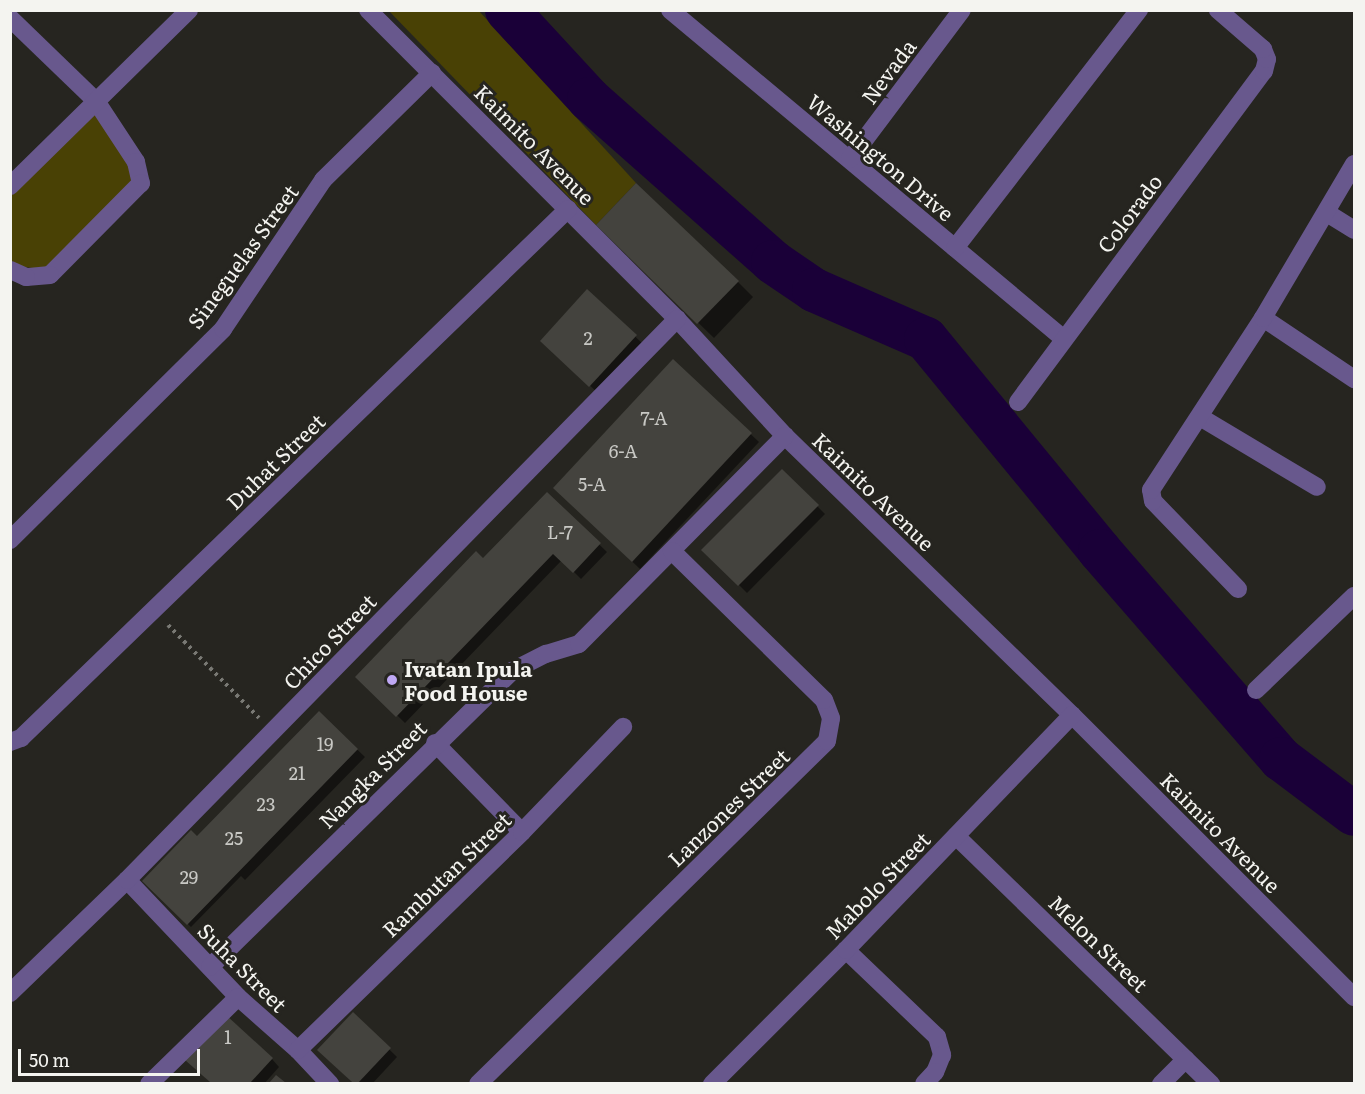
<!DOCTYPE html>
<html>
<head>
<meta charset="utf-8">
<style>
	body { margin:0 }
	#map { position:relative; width:1365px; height:1094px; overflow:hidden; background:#262520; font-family:Literata,serif }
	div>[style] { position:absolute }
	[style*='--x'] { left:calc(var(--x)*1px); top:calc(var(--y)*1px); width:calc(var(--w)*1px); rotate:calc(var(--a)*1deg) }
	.green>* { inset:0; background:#494105 }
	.shadow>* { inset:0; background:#0007 }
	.river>* { height:44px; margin:-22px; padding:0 22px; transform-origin:22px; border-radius:22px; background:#1a0038 }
	.building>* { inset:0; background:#44433e }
	.path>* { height:4px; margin-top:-2px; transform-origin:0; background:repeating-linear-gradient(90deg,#797974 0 3px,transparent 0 7.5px) }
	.street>* { height:18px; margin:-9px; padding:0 9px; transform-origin:9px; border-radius:9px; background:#68588d }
	.dots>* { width:16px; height:16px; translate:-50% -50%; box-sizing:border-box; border:3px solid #262520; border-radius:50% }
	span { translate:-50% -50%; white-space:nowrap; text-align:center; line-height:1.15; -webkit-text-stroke:6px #262520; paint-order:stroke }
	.number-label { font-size:18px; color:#c8c8c4 }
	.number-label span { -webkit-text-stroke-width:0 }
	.street-label { font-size:21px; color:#f4f4f0 }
	.poi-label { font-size:21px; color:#f4f4f0; font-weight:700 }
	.left { translate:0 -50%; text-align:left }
	.frame { position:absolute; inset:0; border:12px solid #f4f4f0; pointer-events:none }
	.scale { position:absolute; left:18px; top:1049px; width:182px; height:27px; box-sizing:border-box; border:3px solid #f4f4f0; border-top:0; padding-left:8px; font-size:18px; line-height:21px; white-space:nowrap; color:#f4f4f0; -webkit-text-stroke:4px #262520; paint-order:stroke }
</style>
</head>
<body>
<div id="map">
	<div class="green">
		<i style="clip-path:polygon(389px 11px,479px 11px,636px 183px,596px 225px)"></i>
		<i style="clip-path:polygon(94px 111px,132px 167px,133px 183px,47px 270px,11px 265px,11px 193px)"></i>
	</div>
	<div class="shadow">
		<i style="clip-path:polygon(613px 240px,738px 282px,753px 297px,714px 338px)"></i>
		<i style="clip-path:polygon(587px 291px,643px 344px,598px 393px,549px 348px)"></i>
		<i style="clip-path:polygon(674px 362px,759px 442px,640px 569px,555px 488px)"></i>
		<i style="clip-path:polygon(782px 471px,825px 514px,747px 593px,704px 550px)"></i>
		<i style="clip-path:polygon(547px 494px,607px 552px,581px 579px,562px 560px,405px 723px,358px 677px,483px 561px)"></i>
		<i style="clip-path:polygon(319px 713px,365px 757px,245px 880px,241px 876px,191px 927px,144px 881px,198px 838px)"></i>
		<i style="clip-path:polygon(353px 1014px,397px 1057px,372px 1084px,354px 1084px,319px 1050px)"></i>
		<i style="clip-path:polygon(272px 1059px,279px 1067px,264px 1084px,212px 1084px,195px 1067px)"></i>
	</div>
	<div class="river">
		<i style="--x:507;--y:10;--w:121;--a:47.3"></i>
		<i style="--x:589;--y:99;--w:246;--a:41.5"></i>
		<i style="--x:773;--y:262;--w:50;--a:34.3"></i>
		<i style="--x:814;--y:290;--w:122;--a:23.6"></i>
		<i style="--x:926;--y:339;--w:274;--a:50.6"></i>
		<i style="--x:1100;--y:551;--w:276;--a:49"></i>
		<i style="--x:1281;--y:759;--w:91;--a:37"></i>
	</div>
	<div class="building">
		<i style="clip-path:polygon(636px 183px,739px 281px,697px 324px,596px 225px)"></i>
		<i style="clip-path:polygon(587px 289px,637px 335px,589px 387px,540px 341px)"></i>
		<i style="clip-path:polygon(673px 359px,752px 433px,632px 562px,553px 488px)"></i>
		<i style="clip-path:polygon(782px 469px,819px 505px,738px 586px,701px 550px)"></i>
		<i style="clip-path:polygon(547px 492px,601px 543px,573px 573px,553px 554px,396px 717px,355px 677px,476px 551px,483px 558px)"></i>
		<i style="clip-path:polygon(319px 711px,358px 749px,187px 925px,142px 881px,191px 830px,197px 836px)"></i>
		<i style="clip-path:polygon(353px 1012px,391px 1048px,358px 1083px,353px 1083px,317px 1050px)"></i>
		<i style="clip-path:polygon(226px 1015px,273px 1058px,250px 1083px,211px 1083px,185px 1060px)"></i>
		<i style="clip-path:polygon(276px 1075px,286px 1083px,269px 1083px)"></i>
	</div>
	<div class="path">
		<i style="--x:168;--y:625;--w:130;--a:45.6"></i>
	</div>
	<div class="street">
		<i style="--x:368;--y:10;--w:437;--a:45"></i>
		<i style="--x:677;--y:319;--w:159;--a:47.3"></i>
		<i style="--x:785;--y:436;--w:400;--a:44.2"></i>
		<i style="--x:1072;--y:715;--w:399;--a:45"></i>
		<i style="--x:670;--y:10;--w:513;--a:39.86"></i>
		<i style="--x:10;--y:18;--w:120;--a:44"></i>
		<i style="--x:96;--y:101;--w:73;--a:56.7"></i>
		<i style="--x:136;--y:162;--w:22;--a:77"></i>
		<i style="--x:141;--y:183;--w:129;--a:134.7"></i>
		<i style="--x:50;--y:275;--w:24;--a:175"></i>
		<i style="--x:26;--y:277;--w:17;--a:-156"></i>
		<i style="--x:850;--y:159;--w:186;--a:-53.1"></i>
		<i style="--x:10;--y:186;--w:251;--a:-44.5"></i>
		<i style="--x:1327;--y:213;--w:32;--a:32"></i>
		<i style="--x:955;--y:248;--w:301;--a:-52.3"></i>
		<i style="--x:1263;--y:318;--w:110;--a:33.8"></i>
		<i style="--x:1018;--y:402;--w:412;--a:-53.4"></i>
		<i style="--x:1264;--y:71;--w:12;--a:-76"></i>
		<i style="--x:1267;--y:59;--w:11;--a:-112"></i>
		<i style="--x:1263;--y:49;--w:60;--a:-139.1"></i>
		<i style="--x:1200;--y:417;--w:136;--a:30.9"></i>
		<i style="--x:10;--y:540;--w:300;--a:-44.7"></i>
		<i style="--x:223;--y:329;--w:179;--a:-56.1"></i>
		<i style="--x:323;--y:180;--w:153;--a:-44.5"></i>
		<i style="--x:1238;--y:589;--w:122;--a:-134"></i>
		<i style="--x:1153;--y:501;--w:11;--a:-100"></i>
		<i style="--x:1151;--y:490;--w:205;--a:-56.9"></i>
		<i style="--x:1263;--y:318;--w:179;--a:-59.4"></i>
		<i style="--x:1256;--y:690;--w:136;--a:-43.8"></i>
		<i style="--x:10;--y:742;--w:12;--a:-20"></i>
		<i style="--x:21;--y:738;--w:761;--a:-44.04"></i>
		<i style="--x:435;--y:743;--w:124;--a:45.7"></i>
		<i style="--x:956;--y:836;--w:356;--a:44.2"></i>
		<i style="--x:127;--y:880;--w:161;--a:46.5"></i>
		<i style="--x:238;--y:997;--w:80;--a:41.5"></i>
		<i style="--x:298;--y:1050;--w:47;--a:46.7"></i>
		<i style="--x:846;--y:950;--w:126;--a:43.7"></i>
		<i style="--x:937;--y:1037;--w:19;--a:74"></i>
		<i style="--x:942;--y:1055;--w:18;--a:112"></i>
		<i style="--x:935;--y:1072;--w:16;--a:133"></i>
		<i style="--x:210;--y:967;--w:423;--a:-44.4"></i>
		<i style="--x:512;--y:671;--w:38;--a:-27"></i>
		<i style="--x:546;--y:654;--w:34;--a:-17"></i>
		<i style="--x:579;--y:644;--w:293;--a:-45.3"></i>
		<i style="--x:10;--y:993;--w:163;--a:-44"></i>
		<i style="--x:127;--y:880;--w:786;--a:-45.57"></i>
		<i style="--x:298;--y:1050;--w:313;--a:-44.2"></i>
		<i style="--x:522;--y:832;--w:146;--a:-46.1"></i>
		<i style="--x:149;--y:1084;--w:124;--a:-44.3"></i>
		<i style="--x:478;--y:1084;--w:489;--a:-44.5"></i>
		<i style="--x:827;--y:741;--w:23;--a:-80"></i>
		<i style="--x:831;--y:718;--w:19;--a:-111"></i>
		<i style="--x:824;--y:700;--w:213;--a:-135.6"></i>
		<i style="--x:712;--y:1084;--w:190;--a:-45"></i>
		<i style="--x:846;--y:950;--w:326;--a:-46.1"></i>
		<i style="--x:1161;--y:1084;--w:35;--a:-45"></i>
	</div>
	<div class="dots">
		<i style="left:392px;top:680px;background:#bfa8f4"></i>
	</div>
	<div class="number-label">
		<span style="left:588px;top:338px">2</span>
		<span style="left:654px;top:418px">7-A</span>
		<span style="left:623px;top:451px">6-A</span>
		<span style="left:592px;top:484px">5-A</span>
		<span style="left:560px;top:532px">L-7</span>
		<span style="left:325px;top:744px">19</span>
		<span style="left:297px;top:773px">21</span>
		<span style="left:266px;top:804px">23</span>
		<span style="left:234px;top:838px">25</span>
		<span style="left:189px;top:877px">29</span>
		<span style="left:228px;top:1037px">1</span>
	</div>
	<div class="street-label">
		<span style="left:888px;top:71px;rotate:-53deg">Nevada</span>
		<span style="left:535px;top:144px;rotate:45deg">Kaimito Avenue</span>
		<span style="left:881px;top:157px;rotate:40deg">Washington Drive</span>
		<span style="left:1129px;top:213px;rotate:-53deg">Colorado</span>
		<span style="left:242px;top:256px;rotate:-54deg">Sineguelas Street</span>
		<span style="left:275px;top:461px;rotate:-44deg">Duhat Street</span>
		<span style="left:874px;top:491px;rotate:44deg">Kaimito Avenue</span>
		<span style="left:329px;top:641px;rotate:-46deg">Chico Street</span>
		<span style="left:372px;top:774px;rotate:-45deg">Nangka Street</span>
		<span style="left:728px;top:807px;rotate:-44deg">Lanzones Street</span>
		<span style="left:1221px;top:832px;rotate:45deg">Kaimito Avenue</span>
		<span style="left:446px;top:874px;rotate:-44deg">Rambutan Street</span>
		<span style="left:877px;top:885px;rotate:-46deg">Mabolo Street</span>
		<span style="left:1099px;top:943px;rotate:44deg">Melon Street</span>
		<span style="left:243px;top:967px;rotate:45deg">Suha Street</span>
	</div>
	<div class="poi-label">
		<span class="left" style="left:404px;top:680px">Ivatan Ipula<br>Food House</span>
	</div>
	<div class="frame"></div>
	<div class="scale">50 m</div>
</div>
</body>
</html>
